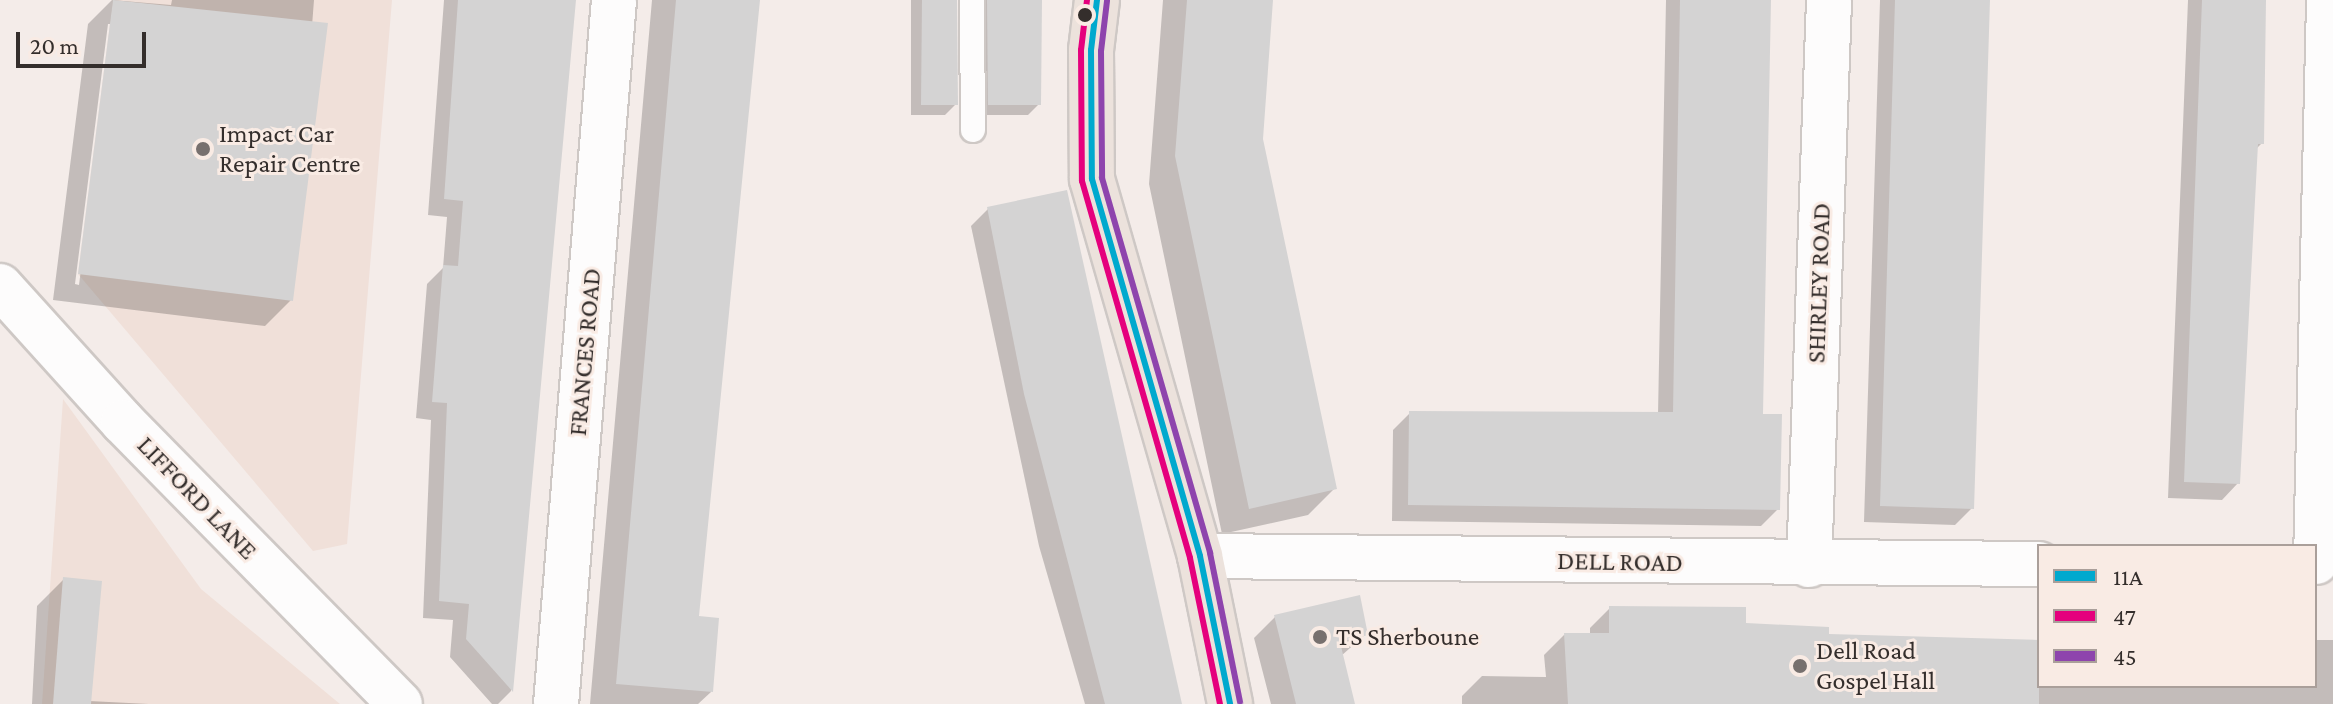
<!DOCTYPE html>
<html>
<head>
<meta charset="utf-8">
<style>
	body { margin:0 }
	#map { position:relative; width:2333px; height:704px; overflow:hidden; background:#f4ece9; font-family:"Crimson Pro",serif }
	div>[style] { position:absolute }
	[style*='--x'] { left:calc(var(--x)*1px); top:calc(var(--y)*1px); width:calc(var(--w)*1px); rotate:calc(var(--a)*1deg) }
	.built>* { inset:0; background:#f0e0d9 }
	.shadow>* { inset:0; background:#0003 }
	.building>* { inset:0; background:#d4d3d3 }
	.roads { filter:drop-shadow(2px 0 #cec8c5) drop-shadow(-2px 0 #cec8c5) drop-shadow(0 2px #cec8c5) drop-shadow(0 -2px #cec8c5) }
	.service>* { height:24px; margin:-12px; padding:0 12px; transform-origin:12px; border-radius:12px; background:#fdfcfc }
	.minor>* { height:44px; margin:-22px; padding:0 22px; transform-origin:22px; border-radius:22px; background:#fdfcfc }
	.tertiary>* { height:44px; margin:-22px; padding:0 22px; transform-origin:22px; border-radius:22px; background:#fdfcfc }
	.primary>* { height:44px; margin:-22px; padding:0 22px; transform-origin:22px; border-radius:22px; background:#ece2dc }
	.bus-1>* { height:6px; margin:-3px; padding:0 3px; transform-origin:3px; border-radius:3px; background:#00a9ce }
	.bus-2>* { height:6px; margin:-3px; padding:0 3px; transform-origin:3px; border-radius:3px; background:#e5007d }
	.bus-3>* { height:6px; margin:-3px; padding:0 3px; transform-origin:3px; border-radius:3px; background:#8e44ad }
	.dots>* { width:22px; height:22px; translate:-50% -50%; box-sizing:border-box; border:4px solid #f9ebe4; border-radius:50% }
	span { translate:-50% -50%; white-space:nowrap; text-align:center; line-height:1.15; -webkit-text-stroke:6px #f9ebe4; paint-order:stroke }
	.poi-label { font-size:26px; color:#342e2c }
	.left { translate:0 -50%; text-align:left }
	.street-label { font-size:26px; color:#342e2c }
	.legend { position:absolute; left:2037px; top:544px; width:280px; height:144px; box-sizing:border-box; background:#f9ebe4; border:2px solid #aa9f9a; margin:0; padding:10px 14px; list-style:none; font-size:24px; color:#342e2c }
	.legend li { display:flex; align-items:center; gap:16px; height:40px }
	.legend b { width:40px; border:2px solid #aa9f9a }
	.scale { position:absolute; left:16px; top:32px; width:130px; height:36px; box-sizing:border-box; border:4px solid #342e2c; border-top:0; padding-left:10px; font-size:24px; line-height:28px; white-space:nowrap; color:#342e2c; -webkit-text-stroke:6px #f9ebe4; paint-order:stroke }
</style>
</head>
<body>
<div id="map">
	<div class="built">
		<i style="clip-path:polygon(113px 0,392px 0,347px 544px,313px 551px,78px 274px)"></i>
		<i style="clip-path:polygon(63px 399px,201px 589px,340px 704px,42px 704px)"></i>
	</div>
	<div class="shadow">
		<i style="clip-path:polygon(evenodd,112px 0,171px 5px,172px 0,314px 0,291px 300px,265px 326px,53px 300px,88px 24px,112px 0,108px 24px,112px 24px,79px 285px,75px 284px,108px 24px)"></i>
		<i style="clip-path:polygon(444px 0,574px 0,511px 691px,498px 704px,492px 704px,450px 657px,453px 620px,423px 618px,431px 420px,416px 418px,427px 284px,443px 268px,447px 217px,428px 215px)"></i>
		<i style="clip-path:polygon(652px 0,758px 0,697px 618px,711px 692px,698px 704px,590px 704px)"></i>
		<i style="clip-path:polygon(911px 0,955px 0,956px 104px,945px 115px,911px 115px)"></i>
		<i style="clip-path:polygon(965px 0,1040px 0,1039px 104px,1028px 115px,977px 115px)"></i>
		<i style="clip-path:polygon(1163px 0,1271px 0,1261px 139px,1335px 488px,1308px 515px,1222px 534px,1149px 184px)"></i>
		<i style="clip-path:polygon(1666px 0,1769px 0,1761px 416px,1778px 509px,1761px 526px,1392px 521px,1393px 430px,1410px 413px,1658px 414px)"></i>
		<i style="clip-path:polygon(1880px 0,1987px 0,1972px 508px,1955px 525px,1864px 522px)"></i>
		<i style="clip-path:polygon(2188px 0,2265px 0,2262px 143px,2256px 149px,2238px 483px,2222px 500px,2168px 498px)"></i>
		<i style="clip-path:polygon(988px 209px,1180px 704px,1085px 704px,1039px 546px,971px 226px)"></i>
		<i style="clip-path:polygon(64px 579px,89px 701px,149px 704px,32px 704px,37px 606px)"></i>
		<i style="clip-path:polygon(1610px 608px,1827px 636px,2039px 642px,2039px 686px,2315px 686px,2315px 640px,2333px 640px,2333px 704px,1462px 704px,1462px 696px,1482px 676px,1546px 677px,1544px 655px,1564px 635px,1590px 635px,1590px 628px)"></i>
		<i style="clip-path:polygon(1275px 617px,1366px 634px,1341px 656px,1353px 704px,1271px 704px,1254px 638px)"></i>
	</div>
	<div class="building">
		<i style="clip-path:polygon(113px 0,328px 23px,293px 301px,78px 274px)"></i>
		<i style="clip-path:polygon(458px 0,576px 0,513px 692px,466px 639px,469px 604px,439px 601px,447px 403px,432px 402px,443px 265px,458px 266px,463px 201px,444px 199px)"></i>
		<i style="clip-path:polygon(676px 0,760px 0,699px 616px,719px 618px,713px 692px,616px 684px)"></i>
		<i style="clip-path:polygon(922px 0,957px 0,958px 105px,921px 105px)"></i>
		<i style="clip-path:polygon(987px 0,1042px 0,1041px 105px,988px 105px)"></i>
		<i style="clip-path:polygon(1187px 0,1273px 0,1263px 139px,1337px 489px,1249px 509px,1175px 156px)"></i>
		<i style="clip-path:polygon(1680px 0,1771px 0,1763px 414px,1782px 414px,1780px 510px,1408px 505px,1409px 411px,1673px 412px)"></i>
		<i style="clip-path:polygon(1895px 0,1990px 0,1974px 509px,1880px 506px)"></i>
		<i style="clip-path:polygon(2202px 0,2266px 0,2264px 144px,2258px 144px,2240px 484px,2184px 482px)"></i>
		<i style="clip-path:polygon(1067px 190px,1182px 704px,1105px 704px,1024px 394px,987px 207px)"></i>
		<i style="clip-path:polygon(63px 577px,102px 581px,91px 704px,53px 704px)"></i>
		<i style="clip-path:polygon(1360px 595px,1368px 635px,1340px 642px,1355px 704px,1296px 704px,1274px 615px)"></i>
		<i style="clip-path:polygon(1609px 606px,1746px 607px,1746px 623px,1829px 627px,1829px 634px,2039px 640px,2039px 704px,1568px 704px,1564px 633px,1609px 633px)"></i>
	</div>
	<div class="roads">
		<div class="service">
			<i style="--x:972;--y:0;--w:130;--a:89.6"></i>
		</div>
		<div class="minor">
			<i style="--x:1200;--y:556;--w:839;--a:0.55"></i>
			<i style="--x:2316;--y:562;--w:562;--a:-88.67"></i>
			<i style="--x:1809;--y:565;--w:565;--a:-87.97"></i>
			<i style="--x:556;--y:704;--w:706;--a:-85.29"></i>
		</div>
		<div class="tertiary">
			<i style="--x:0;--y:286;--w:183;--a:47.9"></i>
			<i style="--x:123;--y:422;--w:395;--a:45.5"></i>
		</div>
		<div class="primary">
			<i style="--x:1097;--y:0;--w:50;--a:96.8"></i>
			<i style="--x:1091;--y:50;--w:129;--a:89.6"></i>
			<i style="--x:1092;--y:179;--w:392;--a:74"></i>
			<i style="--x:1200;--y:556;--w:151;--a:78.5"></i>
		</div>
	</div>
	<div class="bus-1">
		<i style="--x:1097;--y:0;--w:50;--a:96.8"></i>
		<i style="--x:1091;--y:50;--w:129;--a:89.6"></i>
		<i style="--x:1092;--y:179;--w:392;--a:74"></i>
		<i style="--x:1200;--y:556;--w:151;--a:78.5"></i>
	</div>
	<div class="bus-2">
		<i style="--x:1087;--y:0;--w:50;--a:96.8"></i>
		<i style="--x:1081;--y:50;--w:131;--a:89.6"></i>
		<i style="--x:1082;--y:181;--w:392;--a:74"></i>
		<i style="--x:1190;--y:558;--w:149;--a:78.4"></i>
	</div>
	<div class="bus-3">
		<i style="--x:1107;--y:1;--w:50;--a:96.8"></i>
		<i style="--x:1101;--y:51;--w:127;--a:89.5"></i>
		<i style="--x:1102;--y:178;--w:390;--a:73.9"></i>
		<i style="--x:1210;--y:553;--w:152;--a:78.6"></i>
	</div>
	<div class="dots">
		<i style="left:1085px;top:15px;background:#342e2c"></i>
		<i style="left:203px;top:149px;background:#77706e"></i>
		<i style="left:1320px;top:637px;background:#77706e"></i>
		<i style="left:1800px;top:666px;background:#77706e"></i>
	</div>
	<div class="poi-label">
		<span class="left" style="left:219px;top:149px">Impact Car<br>Repair Centre</span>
		<span class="left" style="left:1336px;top:637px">TS Sherboune</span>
		<span class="left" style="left:1816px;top:666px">Dell Road<br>Gospel Hall</span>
	</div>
	<div class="street-label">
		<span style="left:1819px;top:283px;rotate:-88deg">SHIRLEY ROAD</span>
		<span style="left:585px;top:352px;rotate:-85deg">FRANCES ROAD</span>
		<span style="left:197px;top:498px;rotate:46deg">LIFFORD LANE</span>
		<span style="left:1620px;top:562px;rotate:1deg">DELL ROAD</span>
	</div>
	<ul class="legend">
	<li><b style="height:10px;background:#00a9ce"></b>11A</li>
	<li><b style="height:10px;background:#e5007d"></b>47</li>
	<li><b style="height:10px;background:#8e44ad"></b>45</li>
	</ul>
	<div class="scale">20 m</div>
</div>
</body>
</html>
